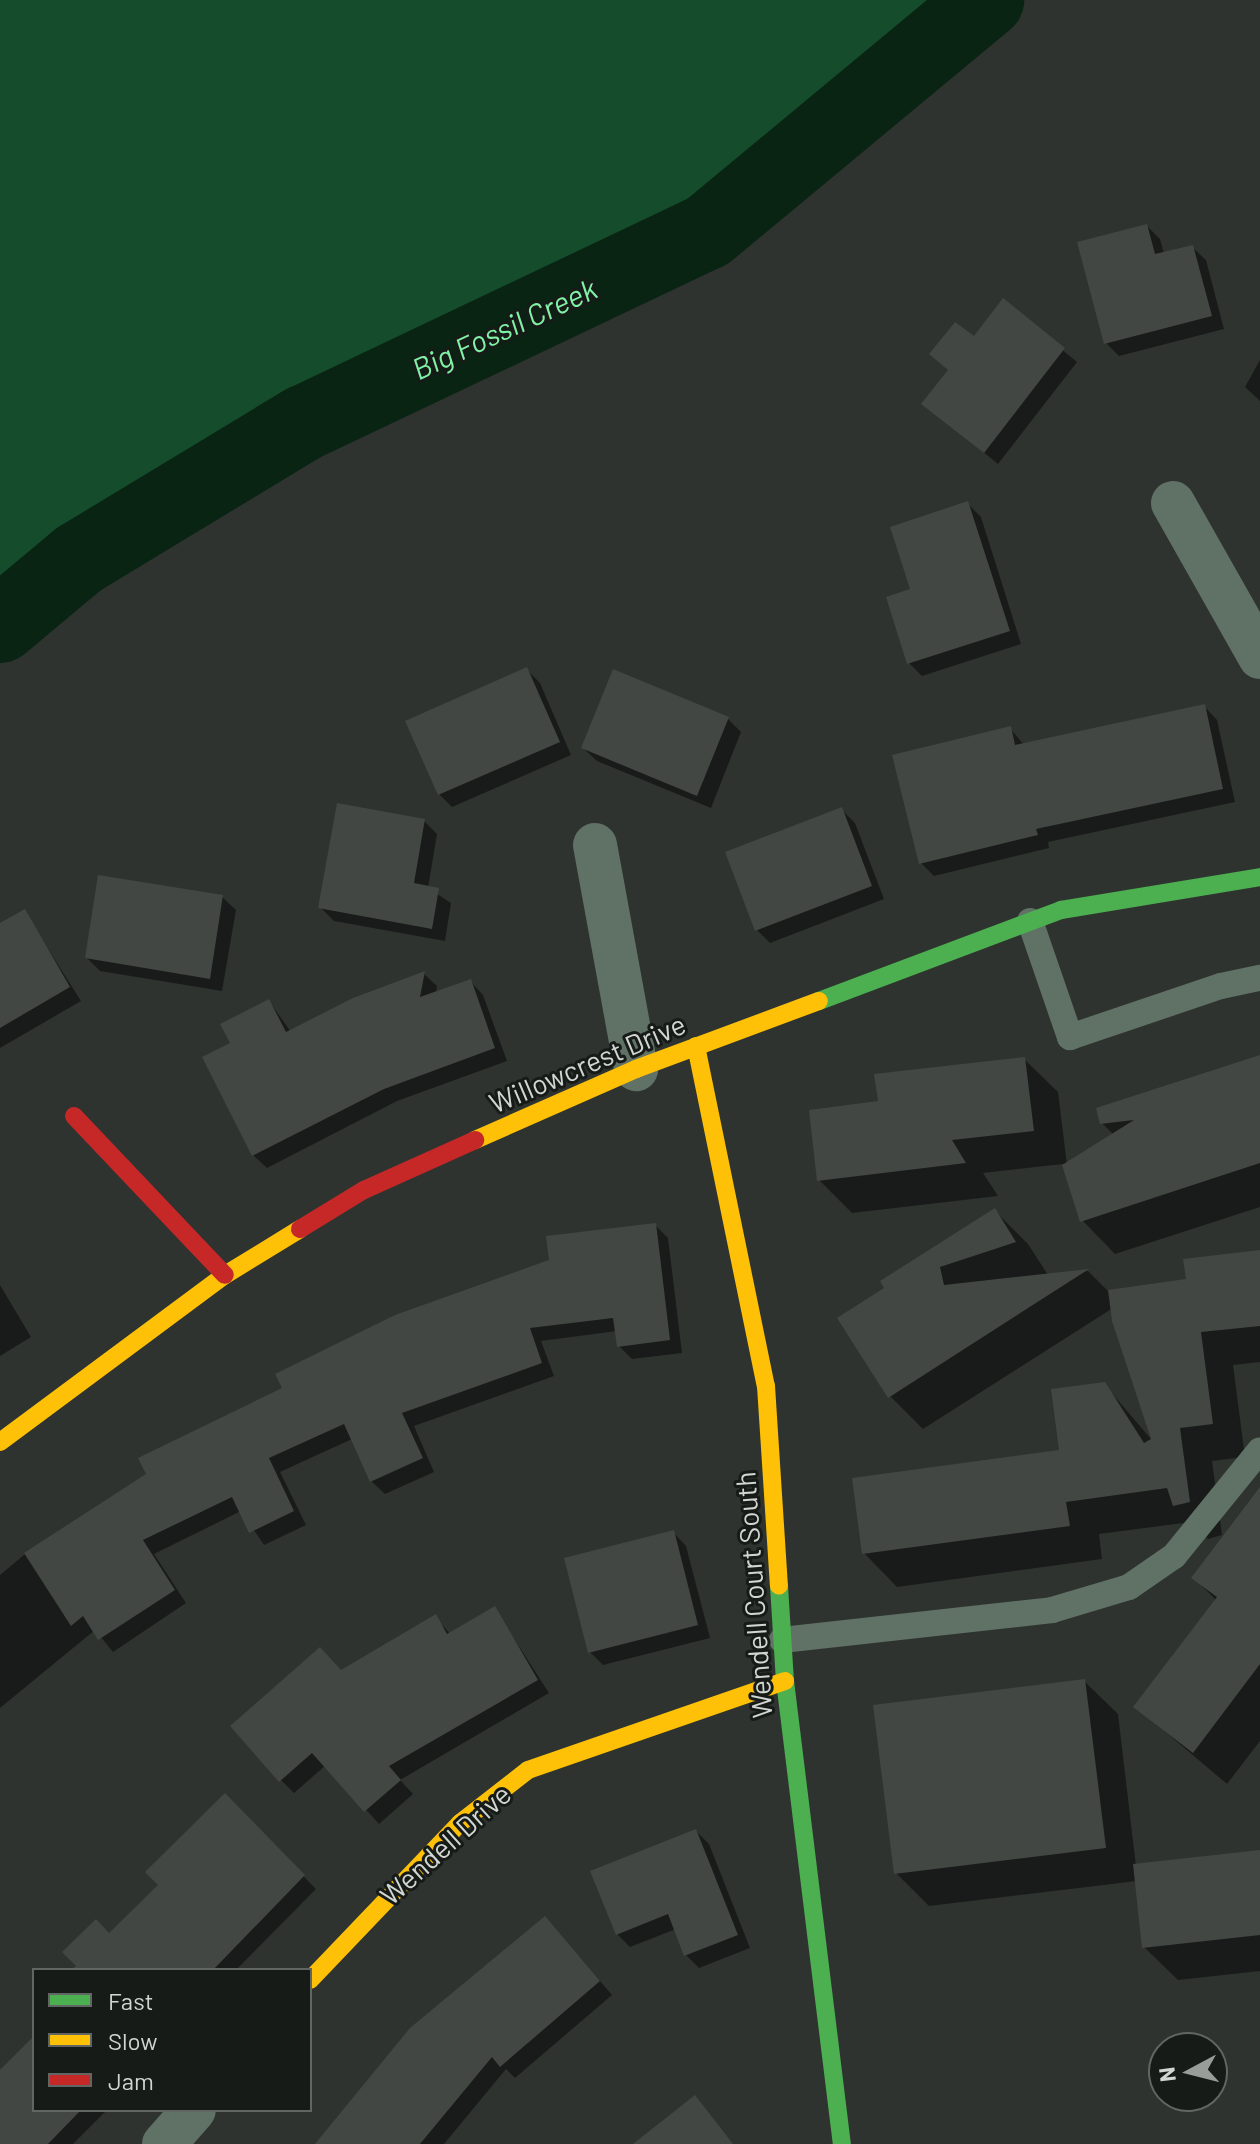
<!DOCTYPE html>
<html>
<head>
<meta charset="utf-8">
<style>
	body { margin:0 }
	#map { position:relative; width:1260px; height:2144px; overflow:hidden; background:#2e3330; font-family:Barlow,sans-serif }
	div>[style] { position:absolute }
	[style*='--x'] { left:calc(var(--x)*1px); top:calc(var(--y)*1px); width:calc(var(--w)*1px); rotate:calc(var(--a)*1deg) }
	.green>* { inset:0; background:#144c2c }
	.shadow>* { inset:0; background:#0007 }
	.river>* { height:76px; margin:-38px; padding:0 38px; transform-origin:38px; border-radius:38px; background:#0a2414 }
	.building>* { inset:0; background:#424744 }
	.lane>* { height:26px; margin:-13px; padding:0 13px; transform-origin:13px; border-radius:13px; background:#607166 }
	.street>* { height:44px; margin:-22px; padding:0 22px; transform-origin:22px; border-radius:22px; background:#607166 }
	.fast>* { height:18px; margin:-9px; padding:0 9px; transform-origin:9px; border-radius:9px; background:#4caf50 }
	.slow>* { height:18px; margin:-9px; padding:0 9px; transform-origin:9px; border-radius:9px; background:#ffc107 }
	.jam>* { height:18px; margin:-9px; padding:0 9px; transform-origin:9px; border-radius:9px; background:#c62828 }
	span { translate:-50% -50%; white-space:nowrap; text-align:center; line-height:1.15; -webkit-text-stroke:6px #171b18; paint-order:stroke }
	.street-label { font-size:28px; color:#d1d6d2 }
	.water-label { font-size:30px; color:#7ff2a6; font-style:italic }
	.legend { position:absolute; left:32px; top:1968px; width:280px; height:144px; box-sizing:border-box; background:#171b18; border:2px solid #616662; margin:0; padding:10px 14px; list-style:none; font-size:24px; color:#d1d6d2 }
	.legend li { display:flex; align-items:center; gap:16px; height:40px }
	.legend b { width:40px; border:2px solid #616662 }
	.north { position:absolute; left:1148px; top:2032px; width:80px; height:80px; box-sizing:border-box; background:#171b18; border:2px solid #616662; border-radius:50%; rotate:263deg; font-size:22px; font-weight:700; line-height:32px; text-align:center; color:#d1d6d2 }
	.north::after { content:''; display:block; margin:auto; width:28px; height:36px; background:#989d99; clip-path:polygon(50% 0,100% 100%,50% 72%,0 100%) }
</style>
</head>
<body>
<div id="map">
	<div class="green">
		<i style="clip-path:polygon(0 0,986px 0,707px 232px,304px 423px,79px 559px,0 625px)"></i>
	</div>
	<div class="shadow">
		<i style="clip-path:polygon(1147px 226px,1160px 239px,1164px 254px,1192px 247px,1206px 260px,1224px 329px,1119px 356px,1106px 343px)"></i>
		<i style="clip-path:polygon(1003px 301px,1077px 362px,998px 464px,924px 404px,949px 371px,932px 354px,974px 339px)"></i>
		<i style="clip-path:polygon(1260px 360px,1260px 401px,1245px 387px)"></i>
		<i style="clip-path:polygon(968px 504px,981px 517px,1021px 644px,922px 676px,909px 663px,912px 591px)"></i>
		<i style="clip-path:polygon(527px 670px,540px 683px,571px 755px,452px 807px,439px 794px)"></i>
		<i style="clip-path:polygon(614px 672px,728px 719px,741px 732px,711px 808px,597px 761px,583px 748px)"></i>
		<i style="clip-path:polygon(1204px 706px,1217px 720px,1235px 802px,1048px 842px,1049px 848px,934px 876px,921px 863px,1010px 728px,1024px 745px)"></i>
		<i style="clip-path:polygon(842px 810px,855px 823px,884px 899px,770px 943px,757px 930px)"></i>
		<i style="clip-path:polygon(424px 821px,437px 834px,428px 888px,451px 903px,445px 941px,334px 921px,320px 907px)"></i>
		<i style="clip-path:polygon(222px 897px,236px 910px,222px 991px,100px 971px,87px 958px)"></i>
		<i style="clip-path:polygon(24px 911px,81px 1001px,0 1048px,0 926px)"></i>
		<i style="clip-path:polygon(424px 974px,437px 986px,436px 994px,470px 981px,483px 995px,507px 1061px,397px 1101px,267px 1168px,253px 1155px,232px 1044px,269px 1001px,291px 1032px)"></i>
		<i style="clip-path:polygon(1260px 1057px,1260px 1207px,1115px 1254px,1082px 1220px,1063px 1164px,983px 1173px,998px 1196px,852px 1213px,819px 1180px,880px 1103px,1024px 1059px,1058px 1092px,1067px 1165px,1114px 1135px,1101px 1122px)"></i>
		<i style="clip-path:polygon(995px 1211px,1028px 1244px,1048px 1275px,1088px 1271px,1109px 1292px,1188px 1281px,1260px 1252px,1260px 1362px,1233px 1365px,1245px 1457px,1212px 1461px,1222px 1535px,1208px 1539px,1191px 1522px,1099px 1534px,1102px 1559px,897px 1587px,864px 1553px,1062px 1452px,1104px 1384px,1151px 1439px,1113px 1308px,923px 1429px,890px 1396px,887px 1289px)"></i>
		<i style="clip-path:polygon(655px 1225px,668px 1238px,682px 1353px,632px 1359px,619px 1346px,617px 1331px,541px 1341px,554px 1376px,414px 1426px,434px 1472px,385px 1494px,371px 1481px,352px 1439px,280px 1472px,306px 1525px,264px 1545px,241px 1511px,154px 1554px,186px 1603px,113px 1652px,95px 1630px,0 1708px,0 1575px,25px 1554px)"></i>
		<i style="clip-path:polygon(0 1285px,31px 1337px,0 1356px)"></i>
		<i style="clip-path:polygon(1260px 1491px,1260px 1741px,1227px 1784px,1136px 1707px,1217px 1601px,1194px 1578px)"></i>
		<i style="clip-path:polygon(673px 1532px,686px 1546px,710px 1638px,603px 1665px,590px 1652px)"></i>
		<i style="clip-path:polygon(495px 1609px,549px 1693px,400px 1780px,413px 1794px,379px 1824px,326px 1765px,294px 1793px,281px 1780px,341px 1672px,435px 1617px,451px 1635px)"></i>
		<i style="clip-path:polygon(1084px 1681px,1118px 1714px,1136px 1866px,1260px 1852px,1260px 1971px,1178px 1980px,1144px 1947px,1137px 1881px,929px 1906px,896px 1873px)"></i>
		<i style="clip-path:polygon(225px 1796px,316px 1889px,236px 1970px,82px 1970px,161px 1886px)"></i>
		<i style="clip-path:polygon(696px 1831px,709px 1844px,750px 1948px,699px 1968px,686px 1955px,676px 1929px,630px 1947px,617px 1934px)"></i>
		<i style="clip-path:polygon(558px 1932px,612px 1995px,515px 2078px,506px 2069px,444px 2144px,318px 2144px)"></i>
		<i style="clip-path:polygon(34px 2039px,34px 2110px,107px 2110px,73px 2144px,0 2144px,0 2073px)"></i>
	</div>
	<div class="river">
		<i style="--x:0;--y:625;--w:103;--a:-39.9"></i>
		<i style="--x:79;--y:559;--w:263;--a:-31.2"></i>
		<i style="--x:304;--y:423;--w:446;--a:-25.4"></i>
		<i style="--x:707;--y:232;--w:363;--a:-39.7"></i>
	</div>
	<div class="building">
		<i style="clip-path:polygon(1147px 224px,1155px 254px,1193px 245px,1212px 316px,1104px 344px,1077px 242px)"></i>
		<i style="clip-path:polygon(1003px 298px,1065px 348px,984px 453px,921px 404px,948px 370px,929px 354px,955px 322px,974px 336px)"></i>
		<i style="clip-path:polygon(968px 501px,1010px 631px,907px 664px,886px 597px,910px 589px,890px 527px)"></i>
		<i style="clip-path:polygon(527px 667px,560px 742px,438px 795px,405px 721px)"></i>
		<i style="clip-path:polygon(613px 669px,729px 717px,697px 796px,581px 748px)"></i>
		<i style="clip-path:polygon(1205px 704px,1223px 789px,1036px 829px,1038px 835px,919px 864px,892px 755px,1011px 726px,1015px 745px)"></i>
		<i style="clip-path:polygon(337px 803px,425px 819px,414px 883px,439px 888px,432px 929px,318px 908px)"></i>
		<i style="clip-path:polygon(842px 807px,872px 886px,755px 931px,725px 852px)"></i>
		<i style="clip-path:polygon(98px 875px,223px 895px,210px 979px,85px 958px)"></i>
		<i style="clip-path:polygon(25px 909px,70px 987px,0 1028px,0 923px)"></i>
		<i style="clip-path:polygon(425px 971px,420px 997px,471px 979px,495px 1048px,384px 1089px,252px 1156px,202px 1057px,230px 1043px,220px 1024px,269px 999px,286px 1032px,353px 998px)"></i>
		<i style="clip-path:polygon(1260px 1055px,1260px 1163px,1080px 1222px,1062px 1165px,1134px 1120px,1100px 1124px,1096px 1108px)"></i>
		<i style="clip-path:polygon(1025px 1057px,1034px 1131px,952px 1140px,966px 1163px,817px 1181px,809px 1110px,878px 1101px,874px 1074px)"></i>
		<i style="clip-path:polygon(995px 1208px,1016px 1242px,940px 1267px,944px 1285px,1089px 1269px,888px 1398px,837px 1318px,884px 1288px,880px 1281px)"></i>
		<i style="clip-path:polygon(656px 1223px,670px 1340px,617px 1347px,613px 1318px,530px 1328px,542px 1363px,402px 1413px,423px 1458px,370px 1482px,344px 1424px,269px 1458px,294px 1511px,249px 1533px,232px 1497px,143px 1540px,175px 1590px,98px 1640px,83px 1616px,71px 1626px,24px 1553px,146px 1474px,138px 1458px,282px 1388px,275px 1374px,395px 1315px,549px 1260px,546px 1236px)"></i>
		<i style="clip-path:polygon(1260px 1250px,1260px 1326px,1201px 1332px,1213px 1424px,1180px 1428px,1190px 1502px,1173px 1506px,1167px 1488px,1066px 1502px,1070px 1526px,862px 1554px,852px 1478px,1059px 1450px,1051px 1389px,1105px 1382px,1144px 1443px,1151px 1439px,1112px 1321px,1108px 1290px,1186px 1279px,1183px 1259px)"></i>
		<i style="clip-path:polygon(1260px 1487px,1260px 1664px,1193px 1753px,1133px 1707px,1217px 1597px,1191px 1578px)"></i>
		<i style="clip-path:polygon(674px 1530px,698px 1625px,588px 1653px,564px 1558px)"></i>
		<i style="clip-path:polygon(495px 1606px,538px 1680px,389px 1766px,401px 1780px,364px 1812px,312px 1753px,279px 1782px,230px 1726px,320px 1647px,341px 1670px,436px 1614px,447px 1634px)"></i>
		<i style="clip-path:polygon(1085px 1679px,1106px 1848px,894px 1874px,873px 1705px)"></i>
		<i style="clip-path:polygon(225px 1793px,305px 1875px,213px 1970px,71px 1970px,76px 1966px,62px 1952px,96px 1919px,109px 1933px,158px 1885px,145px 1872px)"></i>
		<i style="clip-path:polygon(696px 1829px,738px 1935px,684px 1956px,668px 1914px,616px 1935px,590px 1871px)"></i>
		<i style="clip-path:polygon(1260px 1850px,1260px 1935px,1142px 1948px,1133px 1864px)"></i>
		<i style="clip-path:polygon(545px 1916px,600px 1981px,500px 2067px,492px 2057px,420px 2144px,315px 2144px,410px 2028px)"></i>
		<i style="clip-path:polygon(34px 2036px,34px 2110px,81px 2110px,48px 2144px,0 2144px,0 2070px)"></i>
		<i style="clip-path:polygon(695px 2095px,733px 2144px,633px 2144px)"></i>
	</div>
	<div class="lane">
		<i style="--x:1030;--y:921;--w:123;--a:71"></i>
		<i style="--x:1070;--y:1037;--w:159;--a:-18.7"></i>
		<i style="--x:1221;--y:986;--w:40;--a:-12"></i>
		<i style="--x:782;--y:1640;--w:272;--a:-6.3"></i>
		<i style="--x:1052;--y:1610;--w:80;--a:-16.6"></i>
		<i style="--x:1129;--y:1587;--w:55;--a:-34.6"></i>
		<i style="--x:1174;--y:1556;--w:136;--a:-50.9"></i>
	</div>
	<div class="street">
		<i style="--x:1173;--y:503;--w:177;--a:60.5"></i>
		<i style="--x:595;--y:845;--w:228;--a:79.6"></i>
		<i style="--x:164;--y:2144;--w:45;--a:-48.6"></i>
	</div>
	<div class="fast">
		<i style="--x:819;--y:1001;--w:259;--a:-20.6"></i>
		<i style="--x:1061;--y:910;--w:202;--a:-9.4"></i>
		<i style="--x:779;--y:1586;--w:95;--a:86.4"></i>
		<i style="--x:785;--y:1681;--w:466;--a:83"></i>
	</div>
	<div class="slow">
		<i style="--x:696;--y:1046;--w:347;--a:78.4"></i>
		<i style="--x:766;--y:1386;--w:200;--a:86.3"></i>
		<i style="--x:475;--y:1140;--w:176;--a:-23.8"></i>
		<i style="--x:636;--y:1069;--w:195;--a:-20.4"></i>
		<i style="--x:0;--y:1442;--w:280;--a:-36.6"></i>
		<i style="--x:225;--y:1275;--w:88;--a:-31.5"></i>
		<i style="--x:310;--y:1980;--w:217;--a:-46.3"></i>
		<i style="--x:460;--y:1823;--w:86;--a:-37.9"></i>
		<i style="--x:528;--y:1770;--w:272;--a:-19.1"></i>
	</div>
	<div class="jam">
		<i style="--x:74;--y:1116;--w:219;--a:46.5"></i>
		<i style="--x:300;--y:1229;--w:75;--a:-31.4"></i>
		<i style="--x:364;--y:1190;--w:122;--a:-24.2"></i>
	</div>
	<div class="street-label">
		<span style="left:587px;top:1063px;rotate:-23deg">Willowcrest Drive</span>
		<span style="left:753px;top:1595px;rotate:-94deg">Wendell Court South</span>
		<span style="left:445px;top:1844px;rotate:-42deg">Wendell Drive</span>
	</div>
	<div class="water-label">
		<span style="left:504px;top:328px;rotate:-25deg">Big Fossil Creek</span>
	</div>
	<ul class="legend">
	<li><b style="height:10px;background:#4caf50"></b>Fast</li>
	<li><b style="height:10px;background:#ffc107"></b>Slow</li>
	<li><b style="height:10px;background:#c62828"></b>Jam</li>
	</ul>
	<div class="north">N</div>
</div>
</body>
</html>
